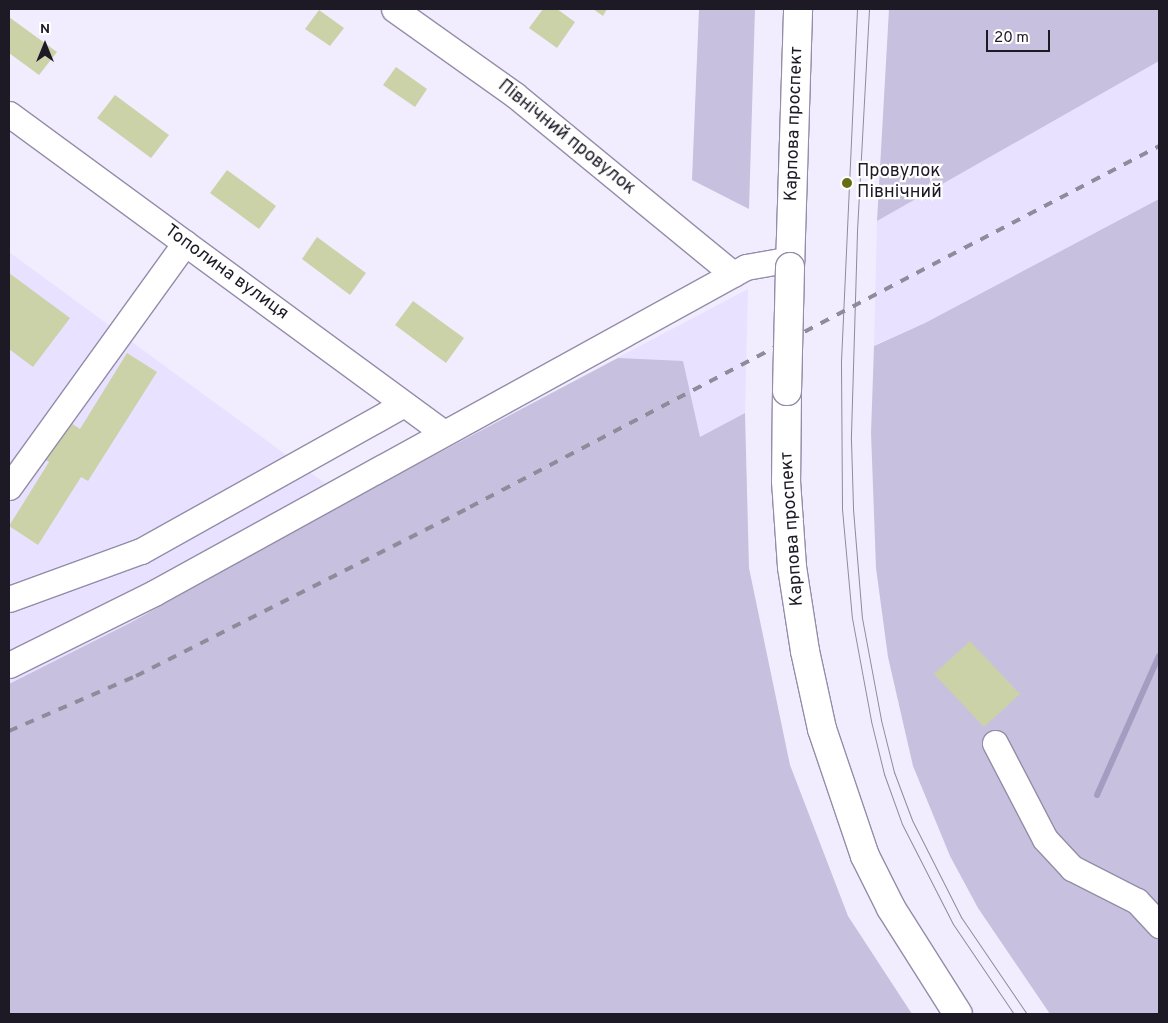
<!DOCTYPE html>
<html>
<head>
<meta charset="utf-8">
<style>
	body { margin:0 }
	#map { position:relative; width:1168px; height:1023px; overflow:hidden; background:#f1edff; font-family:Overpass,sans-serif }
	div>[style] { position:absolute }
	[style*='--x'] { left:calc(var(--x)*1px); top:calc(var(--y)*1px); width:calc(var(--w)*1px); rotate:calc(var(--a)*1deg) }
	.built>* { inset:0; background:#e8e1ff }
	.green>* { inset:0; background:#c7c0de }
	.stream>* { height:6px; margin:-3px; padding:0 3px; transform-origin:3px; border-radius:3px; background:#a59cc2 }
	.building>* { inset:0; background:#ccd2a8 }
	.roads { filter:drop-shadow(1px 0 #948da8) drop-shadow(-1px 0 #948da8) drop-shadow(0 1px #948da8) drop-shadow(0 -1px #948da8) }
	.minor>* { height:25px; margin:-12.5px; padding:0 12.5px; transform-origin:12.5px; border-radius:12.5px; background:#fff }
	.major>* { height:28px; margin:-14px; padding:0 14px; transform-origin:14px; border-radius:14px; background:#fff }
	.tram>* { height:1px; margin:-0.5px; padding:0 0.5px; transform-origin:0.5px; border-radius:0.5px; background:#8e8b9a }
	.rail>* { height:4px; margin-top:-2px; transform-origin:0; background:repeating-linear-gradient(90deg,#8e8b9a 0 9px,transparent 0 18px) }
	.bridges { filter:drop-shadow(1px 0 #948da8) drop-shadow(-1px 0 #948da8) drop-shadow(0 1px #948da8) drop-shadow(0 -1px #948da8) }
	.major-bridge>* { height:28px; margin:-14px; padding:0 14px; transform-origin:14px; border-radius:14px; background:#fff }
	.dots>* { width:14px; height:14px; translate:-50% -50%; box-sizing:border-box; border:2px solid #fff; border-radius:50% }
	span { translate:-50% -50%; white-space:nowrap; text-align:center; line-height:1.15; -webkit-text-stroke:4.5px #fff; paint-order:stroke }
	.street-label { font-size:18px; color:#1d1a25 }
	.poi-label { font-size:18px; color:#1d1a25 }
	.left { translate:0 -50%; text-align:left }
	.frame { position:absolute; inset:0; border:10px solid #1d1a25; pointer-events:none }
	.north { position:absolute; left:20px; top:20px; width:50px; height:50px; -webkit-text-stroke:4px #fff; paint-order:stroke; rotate:0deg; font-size:14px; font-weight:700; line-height:20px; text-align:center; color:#1d1a25 }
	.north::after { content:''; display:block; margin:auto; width:18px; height:22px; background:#1d1a25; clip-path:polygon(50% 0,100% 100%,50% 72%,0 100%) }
	.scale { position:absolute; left:986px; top:30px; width:64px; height:22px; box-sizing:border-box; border:2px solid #1d1a25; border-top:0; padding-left:6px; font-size:15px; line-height:18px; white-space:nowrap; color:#1d1a25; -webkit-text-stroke:4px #fff; paint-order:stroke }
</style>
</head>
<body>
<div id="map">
	<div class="built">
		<i style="clip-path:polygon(1159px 61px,1159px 199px,925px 323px,874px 345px,877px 221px)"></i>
		<i style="clip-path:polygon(9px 252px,348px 500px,748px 289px,745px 413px,145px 739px,9px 788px)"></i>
	</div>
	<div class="green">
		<i style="clip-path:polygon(699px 9px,755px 9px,749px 209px,692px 180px)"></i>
		<i style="clip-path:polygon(889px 9px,1159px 9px,1159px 61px,877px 221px)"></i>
		<i style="clip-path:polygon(1159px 199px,1159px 1014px,1050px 1014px,978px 908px,950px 856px,913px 766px,888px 657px,876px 568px,871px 433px,874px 346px,925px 323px)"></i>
		<i style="clip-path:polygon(618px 358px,683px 361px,700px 437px,745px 413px,749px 568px,790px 765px,848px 916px,912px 1014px,9px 1014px,9px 684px,130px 623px,348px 501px)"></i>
	</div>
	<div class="stream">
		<i style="--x:1097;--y:795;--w:152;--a:-66"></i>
	</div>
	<div class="building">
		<i style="clip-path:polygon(543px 9px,557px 9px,575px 22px,557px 48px,529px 28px)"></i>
		<i style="clip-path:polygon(593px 9px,607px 9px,603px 16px)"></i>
		<i style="clip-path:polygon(319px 10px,344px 28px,330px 46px,305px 29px)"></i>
		<i style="clip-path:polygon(9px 17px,57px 52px,39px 75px,9px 53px)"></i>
		<i style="clip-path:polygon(396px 67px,427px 89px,415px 107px,383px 85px)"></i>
		<i style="clip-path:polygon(115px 95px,169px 135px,151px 158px,97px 118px)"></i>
		<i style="clip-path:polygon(227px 170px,276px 206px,259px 229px,210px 193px)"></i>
		<i style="clip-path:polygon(317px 237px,366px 273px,350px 295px,302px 259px)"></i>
		<i style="clip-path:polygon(9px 273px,70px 318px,33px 367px,9px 349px)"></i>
		<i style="clip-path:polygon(413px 301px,464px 338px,446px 363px,395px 325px)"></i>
		<i style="clip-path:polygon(127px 353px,157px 372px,88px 481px,81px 477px,38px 545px,9px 526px,49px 462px,41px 457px,65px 419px,80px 429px)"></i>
		<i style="clip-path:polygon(970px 641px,1020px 694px,984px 727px,934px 674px)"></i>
	</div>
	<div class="roads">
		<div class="minor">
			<i style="--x:394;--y:9;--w:148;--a:35.4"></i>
			<i style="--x:515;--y:95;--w:282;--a:39.4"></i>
			<i style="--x:9;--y:114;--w:539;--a:36.25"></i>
			<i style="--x:9;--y:487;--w:301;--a:-54.2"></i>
			<i style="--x:9;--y:599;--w:140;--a:-20"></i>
			<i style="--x:141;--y:551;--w:301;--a:-29.2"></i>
			<i style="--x:9;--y:665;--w:162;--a:-26.4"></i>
			<i style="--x:154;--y:593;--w:676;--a:-28.84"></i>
			<i style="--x:746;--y:267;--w:46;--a:-10.1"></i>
			<i style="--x:995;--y:743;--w:108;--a:62.5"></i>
			<i style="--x:1045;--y:839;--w:40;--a:47"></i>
			<i style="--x:1072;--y:868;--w:73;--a:26.9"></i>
			<i style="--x:1137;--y:901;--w:33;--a:47"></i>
		</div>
		<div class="major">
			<i style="--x:790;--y:267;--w:258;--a:-88.2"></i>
			<i style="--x:787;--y:391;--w:90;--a:90.6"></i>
			<i style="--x:786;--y:481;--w:86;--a:86"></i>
			<i style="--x:792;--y:567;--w:85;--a:81.2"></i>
			<i style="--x:805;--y:651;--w:80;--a:77.7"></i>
			<i style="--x:822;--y:729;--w:134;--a:71.3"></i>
			<i style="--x:865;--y:856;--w:58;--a:63.4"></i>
			<i style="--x:891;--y:908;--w:125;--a:57.7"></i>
		</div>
	</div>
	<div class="tram">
		<i style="--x:857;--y:9;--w:354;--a:92.6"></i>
		<i style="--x:841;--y:363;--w:146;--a:89.6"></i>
		<i style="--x:842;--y:509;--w:109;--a:84.8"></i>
		<i style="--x:852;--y:618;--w:105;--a:79.5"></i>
		<i style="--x:871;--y:721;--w:55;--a:76.2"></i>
		<i style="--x:884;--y:774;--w:53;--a:70.2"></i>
		<i style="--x:902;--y:824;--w:112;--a:63"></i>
		<i style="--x:953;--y:924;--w:109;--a:55.9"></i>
		<i style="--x:869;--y:9;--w:223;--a:93.1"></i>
		<i style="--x:857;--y:232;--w:208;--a:91.7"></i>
		<i style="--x:851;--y:440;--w:69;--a:88.3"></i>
		<i style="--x:853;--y:509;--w:109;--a:85.3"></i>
		<i style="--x:862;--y:618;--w:104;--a:79.4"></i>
		<i style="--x:881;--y:720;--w:54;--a:76"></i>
		<i style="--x:894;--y:772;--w:51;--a:69.4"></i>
		<i style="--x:912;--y:820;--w:109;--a:63.2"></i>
		<i style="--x:961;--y:917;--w:117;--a:55.8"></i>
	</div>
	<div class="rail">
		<i style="--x:9;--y:731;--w:138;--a:-23.4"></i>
		<i style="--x:136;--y:676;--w:374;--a:-26.8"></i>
		<i style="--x:470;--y:507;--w:778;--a:-27.65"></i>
	</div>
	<div class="bridges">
		<div class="major-bridge">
			<i style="--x:787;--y:391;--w:124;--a:-88.6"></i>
		</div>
	</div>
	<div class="dots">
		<i style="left:847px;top:183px;background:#666d12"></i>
	</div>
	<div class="street-label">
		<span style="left:795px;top:124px;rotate:-88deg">Карпова проспект</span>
		<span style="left:566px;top:138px;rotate:39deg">Північний провулок</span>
		<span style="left:226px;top:273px;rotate:36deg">Тополина вулиця</span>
		<span style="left:793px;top:529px;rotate:-94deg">Карпова проспект</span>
	</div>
	<div class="poi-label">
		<span class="left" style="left:857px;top:183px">Провулок<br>Північний</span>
	</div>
	<div class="frame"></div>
	<div class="north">N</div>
	<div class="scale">20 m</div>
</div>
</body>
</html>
